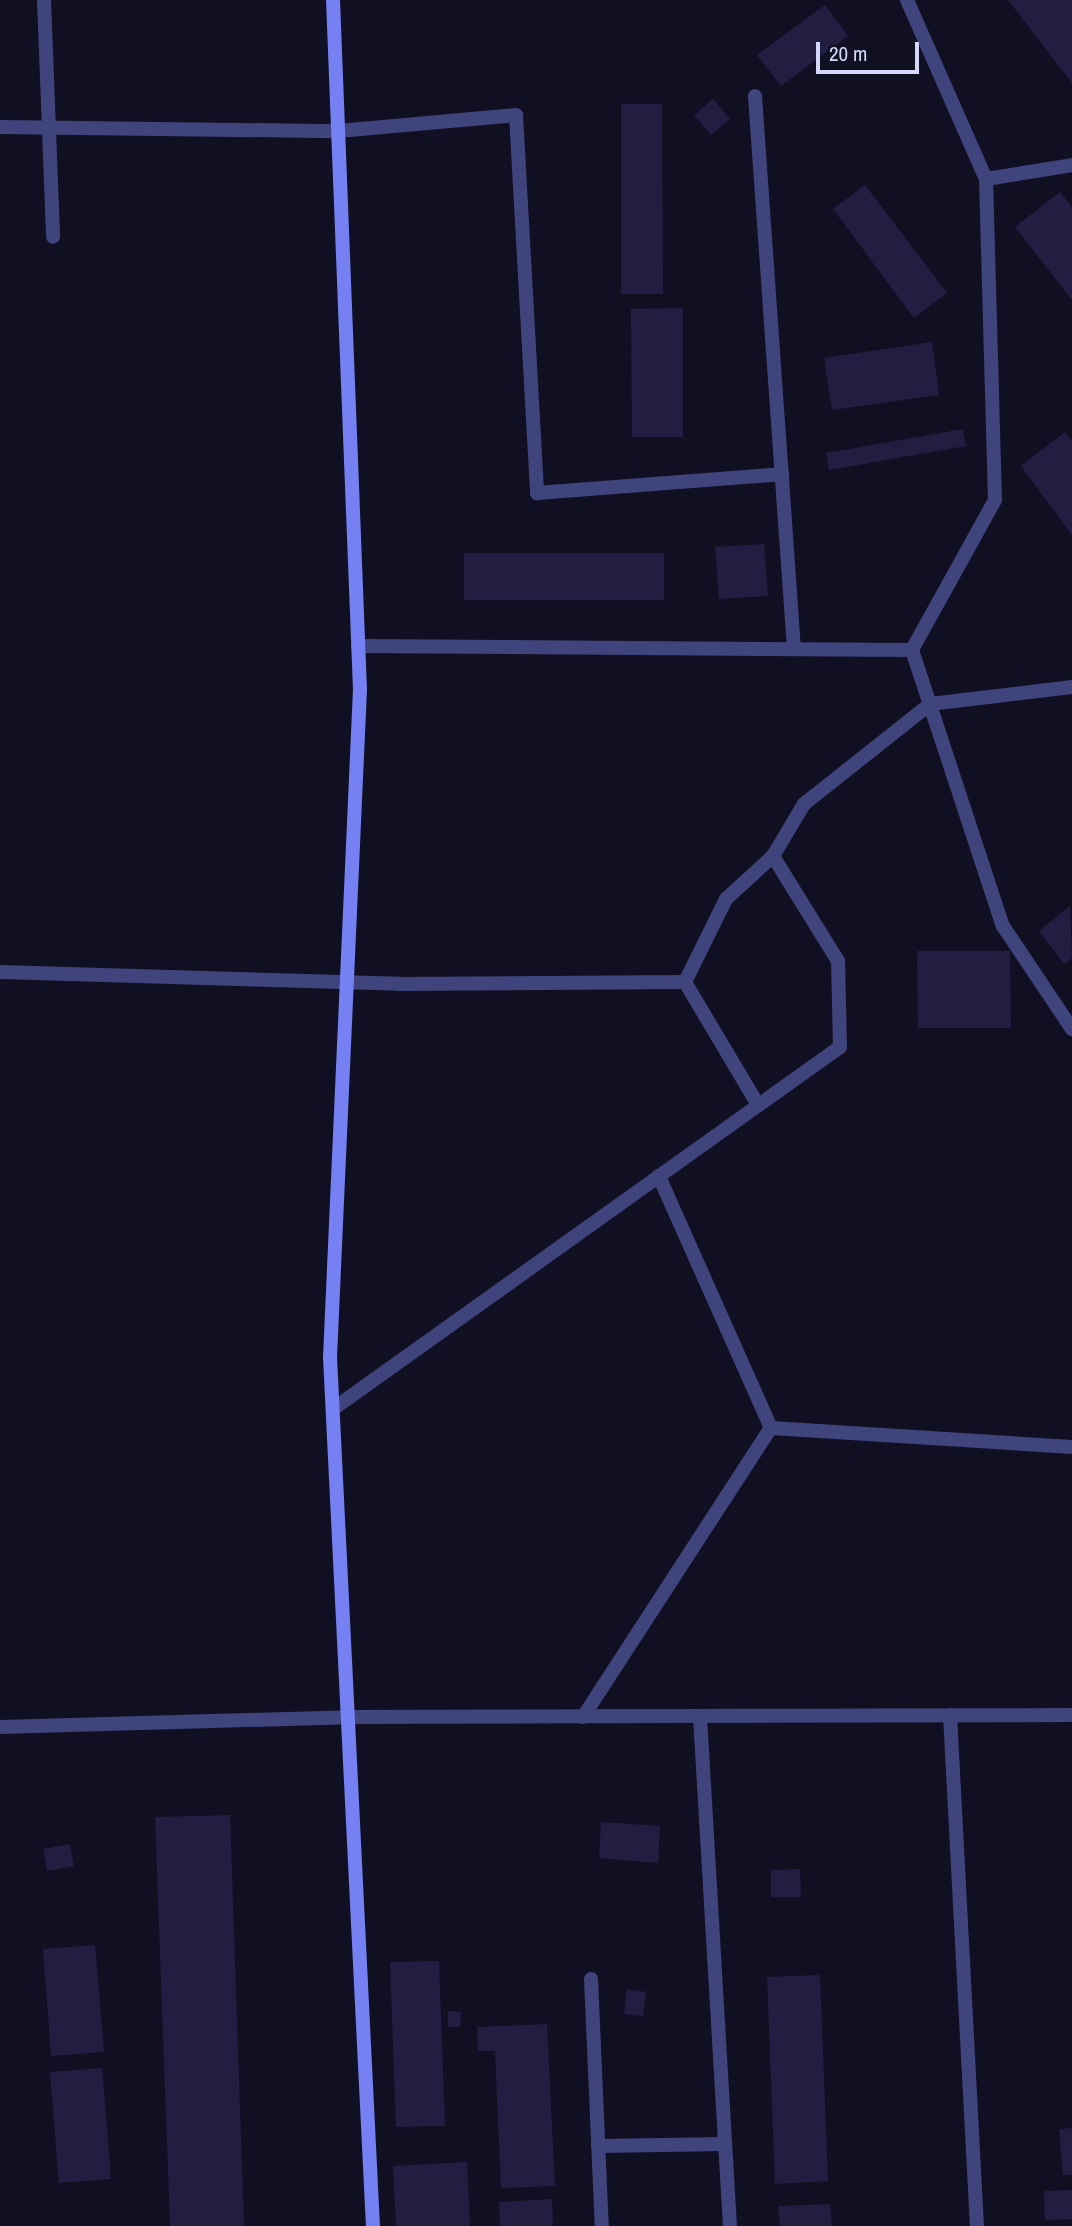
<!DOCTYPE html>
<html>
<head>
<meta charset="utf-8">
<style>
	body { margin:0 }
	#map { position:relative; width:1072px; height:2226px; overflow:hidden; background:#111023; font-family:"Archivo Narrow",sans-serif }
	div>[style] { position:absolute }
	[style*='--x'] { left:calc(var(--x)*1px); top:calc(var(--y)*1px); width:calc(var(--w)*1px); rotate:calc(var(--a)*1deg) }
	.building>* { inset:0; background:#211e42 }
	.street>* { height:14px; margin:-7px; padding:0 7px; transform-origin:7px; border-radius:7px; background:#3f447d }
	.secondary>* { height:14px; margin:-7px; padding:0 7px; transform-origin:7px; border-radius:7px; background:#7580f3 }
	span { translate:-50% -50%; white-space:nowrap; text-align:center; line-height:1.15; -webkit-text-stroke:6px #111023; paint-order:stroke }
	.scale { position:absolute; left:816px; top:42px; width:103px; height:32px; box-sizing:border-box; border:4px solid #d6d6fb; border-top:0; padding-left:9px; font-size:21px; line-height:24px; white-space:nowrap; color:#d6d6fb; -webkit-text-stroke:5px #111023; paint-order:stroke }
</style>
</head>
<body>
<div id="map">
	<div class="building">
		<i style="clip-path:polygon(1008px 0,1072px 0,1072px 83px)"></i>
		<i style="clip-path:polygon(825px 5px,848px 36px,781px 86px,757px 55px)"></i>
		<i style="clip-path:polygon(713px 99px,730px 119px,711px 135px,694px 115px)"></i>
		<i style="clip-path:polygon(621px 104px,662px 104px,663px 294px,621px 294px)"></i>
		<i style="clip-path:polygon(865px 185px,947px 293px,914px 318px,833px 209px)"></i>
		<i style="clip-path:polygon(1060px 192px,1072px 207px,1072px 300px,1015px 227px)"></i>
		<i style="clip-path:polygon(683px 308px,683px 437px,632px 437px,631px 309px)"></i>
		<i style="clip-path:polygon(932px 342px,939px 395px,832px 410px,824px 358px)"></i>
		<i style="clip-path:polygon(963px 429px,966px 446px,829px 470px,826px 453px)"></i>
		<i style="clip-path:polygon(1065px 432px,1072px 441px,1072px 535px,1021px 466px)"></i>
		<i style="clip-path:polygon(764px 544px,768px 596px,719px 599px,715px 547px)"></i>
		<i style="clip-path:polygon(464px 553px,664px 553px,664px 600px,464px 600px)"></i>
		<i style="clip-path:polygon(1070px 906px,1072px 958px,1064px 964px,1039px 931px)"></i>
		<i style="clip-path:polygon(917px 951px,1010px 951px,1011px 1028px,918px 1028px)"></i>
		<i style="clip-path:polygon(230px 1815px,244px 2226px,170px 2226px,155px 1817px)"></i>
		<i style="clip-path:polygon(601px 1822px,660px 1826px,658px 1863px,599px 1858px)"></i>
		<i style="clip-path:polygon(70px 1844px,74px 1866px,47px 1871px,43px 1849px)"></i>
		<i style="clip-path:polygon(800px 1869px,801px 1897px,771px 1897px,771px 1870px)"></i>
		<i style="clip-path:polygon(95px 1945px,104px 2052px,51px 2056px,43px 1949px)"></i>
		<i style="clip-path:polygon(439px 1961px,445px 2126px,396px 2127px,390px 1962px)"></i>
		<i style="clip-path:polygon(820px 1975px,828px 2181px,775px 2184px,767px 1977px)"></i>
		<i style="clip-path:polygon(627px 1989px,646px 1992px,643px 2016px,624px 2014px)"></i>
		<i style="clip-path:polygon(448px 2011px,461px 2012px,460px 2027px,448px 2027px)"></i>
		<i style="clip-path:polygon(547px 2024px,555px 2186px,501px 2188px,495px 2051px,478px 2051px,477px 2027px)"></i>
		<i style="clip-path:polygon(102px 2068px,111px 2179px,59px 2183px,50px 2072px)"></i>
		<i style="clip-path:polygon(1072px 2128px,1072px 2175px,1063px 2175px,1059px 2129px)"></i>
		<i style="clip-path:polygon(467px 2162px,470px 2226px,396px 2226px,393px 2166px)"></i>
		<i style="clip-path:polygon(1072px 2190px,1072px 2219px,1045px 2220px,1044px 2191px)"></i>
		<i style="clip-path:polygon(552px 2199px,553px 2226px,500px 2226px,499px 2202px)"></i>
		<i style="clip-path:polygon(830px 2204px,832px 2226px,780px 2226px,778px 2206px)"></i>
	</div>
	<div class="street">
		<i style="--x:44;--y:0;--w:237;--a:87.8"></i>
		<i style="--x:907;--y:0;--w:196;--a:66.2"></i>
		<i style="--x:986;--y:179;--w:321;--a:88.4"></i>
		<i style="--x:995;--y:500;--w:171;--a:119"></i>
		<i style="--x:755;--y:96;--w:554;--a:85.97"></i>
		<i style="--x:0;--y:127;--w:338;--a:0.7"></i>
		<i style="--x:338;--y:131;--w:179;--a:-5.1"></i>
		<i style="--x:516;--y:115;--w:379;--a:86.8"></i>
		<i style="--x:537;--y:493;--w:246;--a:-4.4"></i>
		<i style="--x:986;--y:179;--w:87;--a:-9.2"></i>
		<i style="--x:358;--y:646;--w:554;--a:0.41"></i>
		<i style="--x:912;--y:650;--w:291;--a:71.8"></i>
		<i style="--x:1003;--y:926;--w:124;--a:56.2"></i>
		<i style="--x:0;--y:972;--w:400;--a:1.7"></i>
		<i style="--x:400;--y:984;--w:285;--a:-0.4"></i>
		<i style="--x:685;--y:982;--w:93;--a:-63.7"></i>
		<i style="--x:726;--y:899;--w:64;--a:-42.5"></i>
		<i style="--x:773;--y:856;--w:61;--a:-59.2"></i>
		<i style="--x:804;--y:804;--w:161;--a:-38.4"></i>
		<i style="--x:930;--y:704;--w:143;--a:-6.8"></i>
		<i style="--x:685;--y:982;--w:143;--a:59.3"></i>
		<i style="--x:333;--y:1409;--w:623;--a:-35.53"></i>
		<i style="--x:840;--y:1047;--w:86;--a:-91.3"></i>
		<i style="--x:838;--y:961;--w:123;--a:-121.8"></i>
		<i style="--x:771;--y:1428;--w:302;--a:3.6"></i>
		<i style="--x:950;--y:1715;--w:512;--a:86.98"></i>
		<i style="--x:583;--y:1717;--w:345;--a:-57"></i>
		<i style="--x:771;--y:1428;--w:276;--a:-114"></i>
		<i style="--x:700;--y:1717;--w:510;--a:86.63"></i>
		<i style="--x:0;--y:1727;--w:348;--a:-1.6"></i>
		<i style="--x:348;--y:1717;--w:724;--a:-0.16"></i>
		<i style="--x:591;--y:1979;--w:247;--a:87.5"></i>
		<i style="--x:598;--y:2146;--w:127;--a:-0.9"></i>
	</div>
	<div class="secondary">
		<i style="--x:333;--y:0;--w:690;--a:87.76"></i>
		<i style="--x:360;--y:689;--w:669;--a:92.57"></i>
		<i style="--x:330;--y:1357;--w:870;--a:87.17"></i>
	</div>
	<div class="scale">20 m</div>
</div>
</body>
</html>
